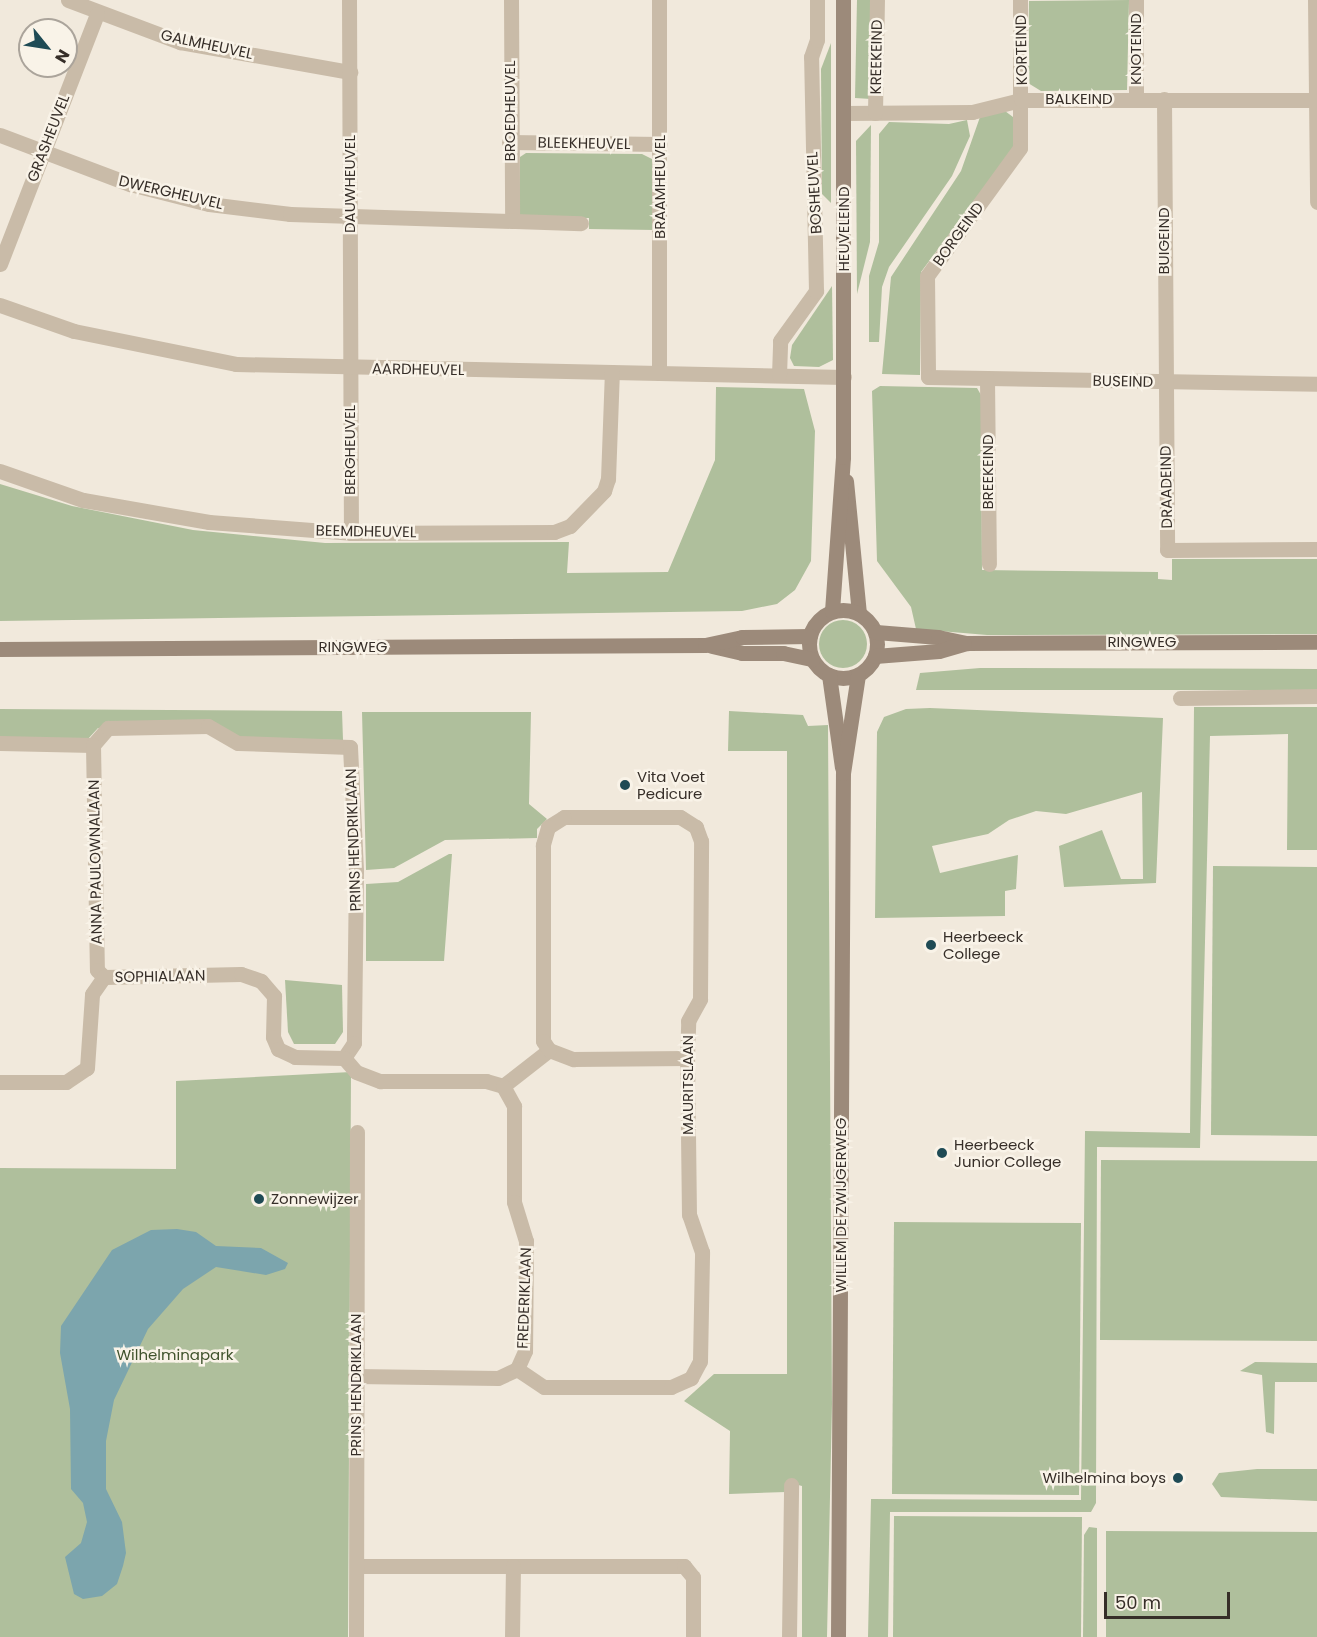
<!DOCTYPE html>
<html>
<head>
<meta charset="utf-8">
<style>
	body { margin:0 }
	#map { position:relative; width:1317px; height:1637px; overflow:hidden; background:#f1e9dc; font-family:Poppins,sans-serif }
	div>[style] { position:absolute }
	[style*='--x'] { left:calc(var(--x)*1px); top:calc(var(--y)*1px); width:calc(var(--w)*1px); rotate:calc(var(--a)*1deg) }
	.green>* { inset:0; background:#afbf9c }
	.round { border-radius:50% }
	.water>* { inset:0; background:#7ca5ad }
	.street>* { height:15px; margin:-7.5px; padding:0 7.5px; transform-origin:7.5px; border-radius:7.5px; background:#c9bba8 }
	.secondary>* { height:15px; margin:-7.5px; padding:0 7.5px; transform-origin:7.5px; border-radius:7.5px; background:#9c8a7a }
	.secondary>.ring { margin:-7.5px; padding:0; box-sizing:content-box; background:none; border:15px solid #9c8a7a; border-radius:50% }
	.dots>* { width:16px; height:16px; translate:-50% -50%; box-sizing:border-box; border:3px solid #f9f3e8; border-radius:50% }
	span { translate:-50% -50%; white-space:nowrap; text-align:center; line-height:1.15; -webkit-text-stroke:5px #f9f3e8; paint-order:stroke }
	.street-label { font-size:15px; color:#362e28 }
	.poi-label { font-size:15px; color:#362e28 }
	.left { translate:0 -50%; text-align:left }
	.right { translate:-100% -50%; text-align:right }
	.park-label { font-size:15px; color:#40532d }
	.north { position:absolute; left:18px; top:18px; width:60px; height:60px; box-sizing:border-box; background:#f9f3e8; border:2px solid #aba49b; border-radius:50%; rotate:120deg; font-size:16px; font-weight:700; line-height:24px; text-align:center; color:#362e28 }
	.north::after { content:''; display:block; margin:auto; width:21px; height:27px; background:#1f4b55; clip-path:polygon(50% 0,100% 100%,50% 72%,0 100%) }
	.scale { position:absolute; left:1104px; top:1592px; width:126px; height:27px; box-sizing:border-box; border:3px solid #362e28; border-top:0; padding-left:8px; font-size:18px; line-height:21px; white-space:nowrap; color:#362e28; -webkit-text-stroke:4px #f9f3e8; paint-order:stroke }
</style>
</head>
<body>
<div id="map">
	<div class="green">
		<i style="clip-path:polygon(857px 0,870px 0,871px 99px,855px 98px)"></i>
		<i style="clip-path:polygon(1129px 0,1127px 90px,1041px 91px,1028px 83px,1029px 1px)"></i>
		<i style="clip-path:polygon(831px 43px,831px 203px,822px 194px,821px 69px)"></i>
		<i style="clip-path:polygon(1005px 111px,1013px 117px,1015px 146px,921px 272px,920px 375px,882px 374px,891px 277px,961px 171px,980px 117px)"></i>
		<i style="clip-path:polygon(967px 120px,970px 136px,952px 176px,889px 267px,882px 287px,879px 342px,869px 342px,869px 276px,879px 242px,879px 134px,889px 122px,949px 124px)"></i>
		<i style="clip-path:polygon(871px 125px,870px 242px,857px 294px,856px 141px)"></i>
		<i style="clip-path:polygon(526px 153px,642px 154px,654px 160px,655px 230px,589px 229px,589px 218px,511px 217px,519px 201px,520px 157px)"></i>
		<i style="clip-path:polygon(832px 286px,833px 360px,819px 367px,794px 366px,790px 358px,792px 345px)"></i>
		<i style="clip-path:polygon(880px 386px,977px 388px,981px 395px,982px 570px,1158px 572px,1158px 579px,1172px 580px,1172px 559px,1317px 559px,1317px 634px,987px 635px,916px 629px,911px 607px,877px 561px,872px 391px)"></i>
		<i style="clip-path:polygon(716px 387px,804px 389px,815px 431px,811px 561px,795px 590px,777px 604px,742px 611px,0 621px,0 484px,72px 506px,193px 530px,325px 543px,569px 542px,567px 573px,668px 572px,715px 460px)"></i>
		<i class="round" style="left:819px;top:620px;width:48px;height:48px"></i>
		<i style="clip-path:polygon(980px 668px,1317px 669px,1317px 690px,916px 690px,920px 673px)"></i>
		<i style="clip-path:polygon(1194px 707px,1317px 707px,1317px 850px,1287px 850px,1288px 734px,1210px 736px,1200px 1148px,1097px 1147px,1096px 1503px,1091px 1512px,890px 1512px,888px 1637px,868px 1637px,871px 1499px,1081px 1500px,1085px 1131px,1190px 1133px)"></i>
		<i style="clip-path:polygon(930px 708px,1163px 718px,1156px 883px,1064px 887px,1059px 846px,1102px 830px,1121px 879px,1143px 879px,1142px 792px,1066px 814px,1036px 811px,1009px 820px,988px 834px,932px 846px,940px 873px,1018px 855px,1016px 889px,1005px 891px,1005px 916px,875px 918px,877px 732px,884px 717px,906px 709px)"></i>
		<i style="clip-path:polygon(0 709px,342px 711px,343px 740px,244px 739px,208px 723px,98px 728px,87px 740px,0 739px)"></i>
		<i style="clip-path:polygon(729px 711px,803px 715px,808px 726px,828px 725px,832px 1404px,827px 1637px,802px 1637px,802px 1486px,787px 1482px,786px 1492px,729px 1494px,730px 1431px,684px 1401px,714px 1374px,787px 1374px,787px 751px,728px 751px)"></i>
		<i style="clip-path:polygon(362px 712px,531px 712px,529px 804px,547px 819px,537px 829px,537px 838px,445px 840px,394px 868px,366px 870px)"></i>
		<i style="clip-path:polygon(449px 854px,452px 854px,444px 961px,366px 961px,366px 884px,398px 882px)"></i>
		<i style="clip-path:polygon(1213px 866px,1317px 867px,1317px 1136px,1211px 1135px)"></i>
		<i style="clip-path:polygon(285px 980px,342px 985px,343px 1032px,335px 1044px,294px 1044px,288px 1032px)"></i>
		<i style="clip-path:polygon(351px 1072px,348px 1637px,0 1637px,0 1168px,176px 1169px,176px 1081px)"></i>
		<i style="clip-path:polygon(1101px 1160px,1317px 1161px,1317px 1341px,1100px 1340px)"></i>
		<i style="clip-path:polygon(894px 1222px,1081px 1223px,1079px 1495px,892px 1494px)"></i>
		<i style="clip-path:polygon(1255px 1362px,1317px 1363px,1317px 1382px,1275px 1382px,1274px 1434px,1266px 1432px,1262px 1375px,1240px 1371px)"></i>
		<i style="clip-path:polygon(1257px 1469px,1317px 1469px,1317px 1501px,1221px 1497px,1212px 1484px,1219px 1473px)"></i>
		<i style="clip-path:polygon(894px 1516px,1082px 1517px,1081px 1637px,893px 1637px)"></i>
		<i style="clip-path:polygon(1089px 1527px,1097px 1528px,1097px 1637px,1083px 1637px,1084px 1535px)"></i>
		<i style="clip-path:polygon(1106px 1531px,1317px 1532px,1317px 1637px,1106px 1637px)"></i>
	</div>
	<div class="water">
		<i style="clip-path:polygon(177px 1229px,196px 1232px,216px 1246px,261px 1248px,288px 1263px,285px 1269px,266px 1275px,216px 1267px,183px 1289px,148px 1329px,114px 1400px,106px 1441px,106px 1489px,122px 1522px,126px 1553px,123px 1566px,117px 1584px,102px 1596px,83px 1599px,74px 1594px,65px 1557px,81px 1543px,87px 1522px,83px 1503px,71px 1489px,70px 1409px,60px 1353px,61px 1326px,112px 1250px,151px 1230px)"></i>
	</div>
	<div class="street">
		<i style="--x:68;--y:0;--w:120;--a:20.6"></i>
		<i style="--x:180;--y:42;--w:173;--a:10"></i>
		<i style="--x:349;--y:0;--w:533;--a:89.79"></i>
		<i style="--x:511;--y:0;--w:221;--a:89.7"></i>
		<i style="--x:659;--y:0;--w:373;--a:90"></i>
		<i style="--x:1020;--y:0;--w:148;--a:90"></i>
		<i style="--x:1020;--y:148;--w:158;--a:126"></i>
		<i style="--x:927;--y:276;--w:101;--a:89.4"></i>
		<i style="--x:928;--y:377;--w:389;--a:1"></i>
		<i style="--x:1136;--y:0;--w:99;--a:90"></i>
		<i style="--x:1315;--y:0;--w:202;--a:89.4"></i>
		<i style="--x:1164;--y:99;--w:451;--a:89.6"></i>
		<i style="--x:1167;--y:550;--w:150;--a:-0.4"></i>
		<i style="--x:844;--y:113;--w:128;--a:-0.4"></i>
		<i style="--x:972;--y:112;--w:50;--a:-13.8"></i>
		<i style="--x:1021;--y:100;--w:294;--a:0"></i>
		<i style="--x:875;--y:113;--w:113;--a:-89"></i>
		<i style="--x:0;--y:135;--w:139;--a:20.7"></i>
		<i style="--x:130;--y:184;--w:81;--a:14.2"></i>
		<i style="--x:209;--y:204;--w:82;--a:7"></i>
		<i style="--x:290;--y:214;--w:291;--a:1.8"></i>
		<i style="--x:509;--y:142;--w:151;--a:0.8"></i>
		<i style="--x:0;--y:264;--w:268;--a:-68.8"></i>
		<i style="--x:0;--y:305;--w:78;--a:19.4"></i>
		<i style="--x:74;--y:331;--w:165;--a:11.5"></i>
		<i style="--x:236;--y:364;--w:608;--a:1.22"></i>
		<i style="--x:779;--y:375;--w:34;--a:-88"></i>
		<i style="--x:780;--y:341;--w:62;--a:-54.2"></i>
		<i style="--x:816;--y:291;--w:234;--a:-91.2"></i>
		<i style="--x:811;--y:57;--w:18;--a:-71"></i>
		<i style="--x:817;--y:40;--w:40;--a:-90"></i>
		<i style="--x:987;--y:379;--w:185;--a:89.4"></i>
		<i style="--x:0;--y:471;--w:88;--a:19.3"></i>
		<i style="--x:83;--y:500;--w:128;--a:9.9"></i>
		<i style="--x:209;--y:522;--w:142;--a:4.4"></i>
		<i style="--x:351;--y:533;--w:203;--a:-0.3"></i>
		<i style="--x:554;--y:532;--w:17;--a:-21"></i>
		<i style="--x:570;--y:526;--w:49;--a:-45.8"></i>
		<i style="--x:604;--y:491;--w:13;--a:-72"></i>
		<i style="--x:608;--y:479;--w:107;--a:-87.9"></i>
		<i style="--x:1180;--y:698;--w:137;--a:-0.8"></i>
		<i style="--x:0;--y:743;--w:93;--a:1.2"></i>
		<i style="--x:93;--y:745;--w:23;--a:-49"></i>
		<i style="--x:108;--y:728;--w:100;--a:-1.1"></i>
		<i style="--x:208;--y:726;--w:34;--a:30"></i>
		<i style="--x:238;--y:743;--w:112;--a:2"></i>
		<i style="--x:350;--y:747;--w:124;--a:87.2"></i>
		<i style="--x:356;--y:871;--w:172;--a:90.7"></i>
		<i style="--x:354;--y:1043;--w:18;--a:124"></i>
		<i style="--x:344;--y:1058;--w:18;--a:49"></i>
		<i style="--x:356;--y:1072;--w:26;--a:21"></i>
		<i style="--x:380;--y:1081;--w:106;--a:0"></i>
		<i style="--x:486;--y:1081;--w:18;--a:16"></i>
		<i style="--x:503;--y:1086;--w:58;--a:-38"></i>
		<i style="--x:549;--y:1050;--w:26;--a:21"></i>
		<i style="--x:573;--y:1059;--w:114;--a:-0.5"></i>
		<i style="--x:93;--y:745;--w:225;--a:89"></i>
		<i style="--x:97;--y:970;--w:10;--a:45"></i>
		<i style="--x:0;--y:1082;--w:66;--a:0"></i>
		<i style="--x:66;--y:1082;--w:25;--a:-34"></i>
		<i style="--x:87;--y:1068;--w:74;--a:-86.1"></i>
		<i style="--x:92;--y:994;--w:21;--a:-55"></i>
		<i style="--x:104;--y:977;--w:137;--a:-1.3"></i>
		<i style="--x:241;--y:974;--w:21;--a:19"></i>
		<i style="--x:261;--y:981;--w:20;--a:49"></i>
		<i style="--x:274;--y:996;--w:41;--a:91.4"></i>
		<i style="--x:273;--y:1037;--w:13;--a:67"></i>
		<i style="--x:278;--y:1049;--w:19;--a:25"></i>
		<i style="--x:295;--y:1057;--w:49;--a:1.2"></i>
		<i style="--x:503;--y:1086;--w:23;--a:61"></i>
		<i style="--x:514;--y:1106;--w:96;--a:90"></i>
		<i style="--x:514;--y:1202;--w:41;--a:72.9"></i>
		<i style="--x:526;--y:1241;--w:110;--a:90.5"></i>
		<i style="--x:525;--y:1351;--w:20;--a:114"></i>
		<i style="--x:355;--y:1376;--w:143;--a:0.8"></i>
		<i style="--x:498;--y:1378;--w:21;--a:-25"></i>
		<i style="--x:517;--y:1369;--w:32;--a:34"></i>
		<i style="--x:544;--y:1387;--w:127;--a:0"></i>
		<i style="--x:671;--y:1387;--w:22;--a:-24"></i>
		<i style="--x:691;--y:1378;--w:19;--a:-62"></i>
		<i style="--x:700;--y:1361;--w:109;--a:-88.9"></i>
		<i style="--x:702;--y:1252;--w:39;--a:-109"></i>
		<i style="--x:689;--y:1215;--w:157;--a:-90.7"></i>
		<i style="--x:687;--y:1058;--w:37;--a:-88"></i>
		<i style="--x:688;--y:1021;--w:25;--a:-61"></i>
		<i style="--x:700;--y:999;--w:158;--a:-89.6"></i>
		<i style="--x:701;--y:841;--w:15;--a:-110"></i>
		<i style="--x:696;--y:827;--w:19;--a:-148"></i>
		<i style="--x:680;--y:817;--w:116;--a:180"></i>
		<i style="--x:564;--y:817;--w:19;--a:148"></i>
		<i style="--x:548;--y:827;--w:19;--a:106"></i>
		<i style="--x:543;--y:845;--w:196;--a:90"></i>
		<i style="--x:543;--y:1041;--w:11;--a:56"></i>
		<i style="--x:358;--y:1566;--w:326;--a:0"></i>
		<i style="--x:684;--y:1566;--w:14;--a:51"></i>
		<i style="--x:693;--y:1577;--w:60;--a:90"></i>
		<i style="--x:356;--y:1637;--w:505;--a:-89.89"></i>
		<i style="--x:512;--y:1637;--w:71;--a:-89.2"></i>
		<i style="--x:789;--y:1637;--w:152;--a:-89.2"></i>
	</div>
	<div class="secondary">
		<i style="--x:846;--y:481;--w:133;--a:84.4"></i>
		<i class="ring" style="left:809px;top:610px;width:53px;height:53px"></i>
		<i style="--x:832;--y:611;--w:154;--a:-85.9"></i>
		<i style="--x:843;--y:457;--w:457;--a:-90"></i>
		<i style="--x:876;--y:632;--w:62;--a:4.6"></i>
		<i style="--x:938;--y:637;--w:30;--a:12"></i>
		<i style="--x:967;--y:643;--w:350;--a:-0.2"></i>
		<i style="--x:712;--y:646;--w:31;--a:13"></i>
		<i style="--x:742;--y:653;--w:41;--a:0"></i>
		<i style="--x:783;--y:653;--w:30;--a:12"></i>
		<i style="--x:0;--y:649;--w:705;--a:-0.33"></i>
		<i style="--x:705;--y:645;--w:38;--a:-12"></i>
		<i style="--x:742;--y:637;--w:68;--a:-0.8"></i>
		<i style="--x:875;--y:656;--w:64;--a:-4.5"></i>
		<i style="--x:939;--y:651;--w:26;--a:-16"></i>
		<i style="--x:829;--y:675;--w:93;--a:82"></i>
		<i style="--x:838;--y:1637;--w:864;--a:-89.67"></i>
		<i style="--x:843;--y:773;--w:99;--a:-81.3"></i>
	</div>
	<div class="dots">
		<i style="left:625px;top:785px;background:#1f4b55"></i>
		<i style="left:931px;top:945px;background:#1f4b55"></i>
		<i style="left:942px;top:1153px;background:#1f4b55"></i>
		<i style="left:259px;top:1199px;background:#1f4b55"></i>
		<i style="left:1178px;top:1478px;background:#1f4b55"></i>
	</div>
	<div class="street-label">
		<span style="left:207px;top:44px;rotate:12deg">GALMHEUVEL</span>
		<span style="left:1136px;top:49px;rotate:-90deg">KNOTEIND</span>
		<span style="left:1021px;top:50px;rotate:-91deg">KORTEIND</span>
		<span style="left:876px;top:57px;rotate:-89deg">KREEKEIND</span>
		<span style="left:1079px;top:99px">BALKEIND</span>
		<span style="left:510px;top:111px;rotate:-90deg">BROEDHEUVEL</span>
		<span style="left:48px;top:138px;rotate:-69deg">GRASHEUVEL</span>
		<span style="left:584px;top:143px;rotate:1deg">BLEEKHEUVEL</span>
		<span style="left:350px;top:184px;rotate:-90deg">DAUWHEUVEL</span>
		<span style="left:660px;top:187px;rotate:-90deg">BRAAMHEUVEL</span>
		<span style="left:171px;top:192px;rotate:13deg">DWERGHEUVEL</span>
		<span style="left:814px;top:193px;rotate:-93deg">BOSHEUVEL</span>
		<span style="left:844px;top:229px;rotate:-90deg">HEUVELEIND</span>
		<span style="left:958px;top:234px;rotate:-54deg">BORGEIND</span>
		<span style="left:1164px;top:241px;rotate:-90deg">BUIGEIND</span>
		<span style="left:418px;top:369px;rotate:1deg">AARDHEUVEL</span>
		<span style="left:1123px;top:381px;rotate:1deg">BUSEIND</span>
		<span style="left:350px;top:450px;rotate:-90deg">BERGHEUVEL</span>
		<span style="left:988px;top:472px;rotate:-90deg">BREEKEIND</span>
		<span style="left:1166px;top:487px;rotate:-91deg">DRAADEIND</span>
		<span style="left:366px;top:531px;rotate:1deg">BEEMDHEUVEL</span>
		<span style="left:1142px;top:642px">RINGWEG</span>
		<span style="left:353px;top:647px">RINGWEG</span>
		<span style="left:353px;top:840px;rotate:-92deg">PRINS HENDRIKLAAN</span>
		<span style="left:95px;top:862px;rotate:-91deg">ANNA PAULOWNALAAN</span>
		<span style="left:160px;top:976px;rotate:-1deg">SOPHIALAAN</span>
		<span style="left:688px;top:1085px;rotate:-90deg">MAURITSLAAN</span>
		<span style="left:841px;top:1205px;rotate:-90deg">WILLEM DE ZWIJGERWEG</span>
		<span style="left:524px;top:1298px;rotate:-88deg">FREDERIKLAAN</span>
		<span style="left:356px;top:1385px;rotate:-90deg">PRINS HENDRIKLAAN</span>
	</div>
	<div class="poi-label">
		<span class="left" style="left:637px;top:785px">Vita Voet<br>Pedicure</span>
		<span class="left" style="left:943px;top:945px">Heerbeeck<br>College</span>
		<span class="left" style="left:954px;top:1153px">Heerbeeck<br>Junior College</span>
		<span class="left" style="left:271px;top:1199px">Zonnewijzer</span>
		<span class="right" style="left:1166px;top:1478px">Wilhelmina boys</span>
	</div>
	<div class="park-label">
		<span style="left:175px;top:1355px">Wilhelminapark</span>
	</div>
	<div class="north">N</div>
	<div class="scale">50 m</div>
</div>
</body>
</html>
